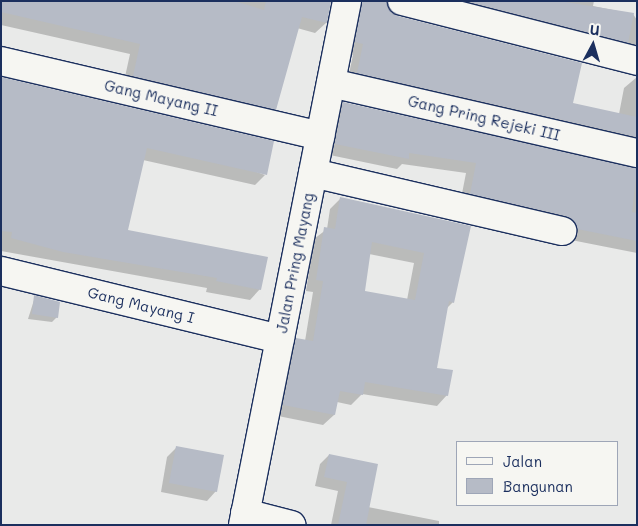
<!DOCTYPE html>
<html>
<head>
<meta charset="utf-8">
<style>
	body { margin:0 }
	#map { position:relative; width:638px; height:526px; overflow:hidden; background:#e9eae9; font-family:Mali,sans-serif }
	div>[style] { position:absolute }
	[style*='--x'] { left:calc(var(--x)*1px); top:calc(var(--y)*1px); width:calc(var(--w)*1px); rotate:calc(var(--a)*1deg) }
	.shadow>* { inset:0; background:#0003 }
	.building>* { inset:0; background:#b6bbc6 }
	.roads { filter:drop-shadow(1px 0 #1b2f5e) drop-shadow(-1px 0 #1b2f5e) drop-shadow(0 1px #1b2f5e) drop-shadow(0 -1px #1b2f5e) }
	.minor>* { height:28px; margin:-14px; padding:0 14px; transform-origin:14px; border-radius:14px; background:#f6f6f2 }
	span { translate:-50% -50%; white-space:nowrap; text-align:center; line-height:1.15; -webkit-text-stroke:5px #f6f6f2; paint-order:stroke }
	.street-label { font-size:15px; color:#1b2f5e }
	.frame { position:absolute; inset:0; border:2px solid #1b2f5e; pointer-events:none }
	.legend { position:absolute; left:456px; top:441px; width:162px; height:65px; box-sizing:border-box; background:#f6f6f2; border:1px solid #9ea6b7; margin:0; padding:6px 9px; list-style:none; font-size:15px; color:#1b2f5e }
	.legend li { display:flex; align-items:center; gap:10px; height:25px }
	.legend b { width:25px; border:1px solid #9ea6b7 }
	.north { position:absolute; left:568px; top:20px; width:50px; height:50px; -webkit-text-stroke:4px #f6f6f2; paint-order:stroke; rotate:6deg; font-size:14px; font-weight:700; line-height:20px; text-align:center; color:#1b2f5e }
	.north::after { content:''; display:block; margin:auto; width:18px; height:22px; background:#1b2f5e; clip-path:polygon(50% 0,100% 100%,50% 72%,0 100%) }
</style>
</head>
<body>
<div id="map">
	<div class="shadow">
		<i style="clip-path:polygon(1px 1px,331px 1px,326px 23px,315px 33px,297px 28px,275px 109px,264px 120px,123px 86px,130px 54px,1px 25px)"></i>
		<i style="clip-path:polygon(345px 1px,386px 1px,398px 17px,572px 104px,619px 114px,624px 88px,637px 77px,637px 152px,347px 83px,353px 55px,345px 53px)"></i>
		<i style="clip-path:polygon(415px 1px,594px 1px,593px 6px,633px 14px,637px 20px,637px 60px)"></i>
		<i style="clip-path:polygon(1px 78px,265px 175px,255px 185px,143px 160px,126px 231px,260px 289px,250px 300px,206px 292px,207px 288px,1px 251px)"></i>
		<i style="clip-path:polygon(343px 103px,637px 169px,637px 253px,566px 239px,460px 204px,466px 173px,402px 164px,397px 169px,325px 154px,333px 114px)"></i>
		<i style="clip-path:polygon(evenodd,341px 198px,470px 227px,453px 302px,446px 309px,435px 369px,447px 395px,437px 406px,362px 394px,351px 405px,337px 402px,334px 415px,323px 425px,273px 415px,286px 350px,297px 339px,305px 341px,313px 292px,306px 291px,314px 239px,327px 229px,330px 209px,341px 198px,369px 254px,414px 263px,407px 300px,363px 292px,369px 254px)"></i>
		<i style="clip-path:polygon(35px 297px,57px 317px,52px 322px,28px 319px)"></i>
		<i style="clip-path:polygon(176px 448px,216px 491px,207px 501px,161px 492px,167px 457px)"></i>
		<i style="clip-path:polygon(329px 455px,368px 507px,439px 521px,439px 525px,331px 525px,338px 491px,315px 486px,320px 464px)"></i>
	</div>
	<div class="building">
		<i style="clip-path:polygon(1px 1px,234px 1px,264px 10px,266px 1px,331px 1px,327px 23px,302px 17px,276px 110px,133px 76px,140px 44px,1px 12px)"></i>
		<i style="clip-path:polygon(362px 1px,387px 1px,398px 16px,582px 63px,573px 103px,637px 117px,637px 137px,357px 73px,363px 44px,355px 42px)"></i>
		<i style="clip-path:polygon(466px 1px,559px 1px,634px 13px,628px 43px)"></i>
		<i style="clip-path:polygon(1px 77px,274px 141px,267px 175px,147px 148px,128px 230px,268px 257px,261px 290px,216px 281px,217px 278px,63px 252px,11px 238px,12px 232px,1px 231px)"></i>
		<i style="clip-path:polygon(343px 102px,637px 168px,632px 212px,637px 213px,637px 241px,577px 229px,566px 216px,470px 194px,476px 163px,409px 153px,409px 159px,335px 144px)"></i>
		<i style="clip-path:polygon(evenodd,340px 197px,471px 226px,454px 303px,449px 301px,437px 368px,453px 370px,448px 396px,365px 382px,363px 395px,340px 391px,335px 415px,283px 405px,296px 338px,313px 341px,323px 281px,316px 280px,324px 227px,335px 229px,340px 197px,372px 242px,424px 253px,415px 300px,365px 291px,372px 242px)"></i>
		<i style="clip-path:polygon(34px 295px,60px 302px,58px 318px,32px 314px)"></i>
		<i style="clip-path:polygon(176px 446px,224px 455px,217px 492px,169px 483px)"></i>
		<i style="clip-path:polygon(329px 454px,378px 464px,366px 525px,338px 525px,347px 482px,324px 477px)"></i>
	</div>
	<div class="roads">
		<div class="minor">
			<i style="--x:402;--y:1;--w:243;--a:14.3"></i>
			<i style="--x:1;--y:61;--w:328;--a:13.2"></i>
			<i style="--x:331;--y:83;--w:314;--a:12.9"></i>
			<i style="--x:313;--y:173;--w:256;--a:13.1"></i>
			<i style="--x:1;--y:271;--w:287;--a:13.7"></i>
			<i style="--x:245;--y:513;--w:48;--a:14.6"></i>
			<i style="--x:243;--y:525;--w:534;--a:-78.77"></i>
		</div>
	</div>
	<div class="street-label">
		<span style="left:161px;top:98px;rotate:13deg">Gang Mayang II</span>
		<span style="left:484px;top:118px;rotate:13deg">Gang Pring Rejeki III</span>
		<span style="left:295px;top:263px;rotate:-79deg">Jalan Pring Mayang</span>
		<span style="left:141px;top:305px;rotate:14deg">Gang Mayang I</span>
	</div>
	<div class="frame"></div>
	<ul class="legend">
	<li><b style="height:6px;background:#f6f6f2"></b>Jalan</li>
	<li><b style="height:14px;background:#b6bbc6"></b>Bangunan</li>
	</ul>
	<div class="north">U</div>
</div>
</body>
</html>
